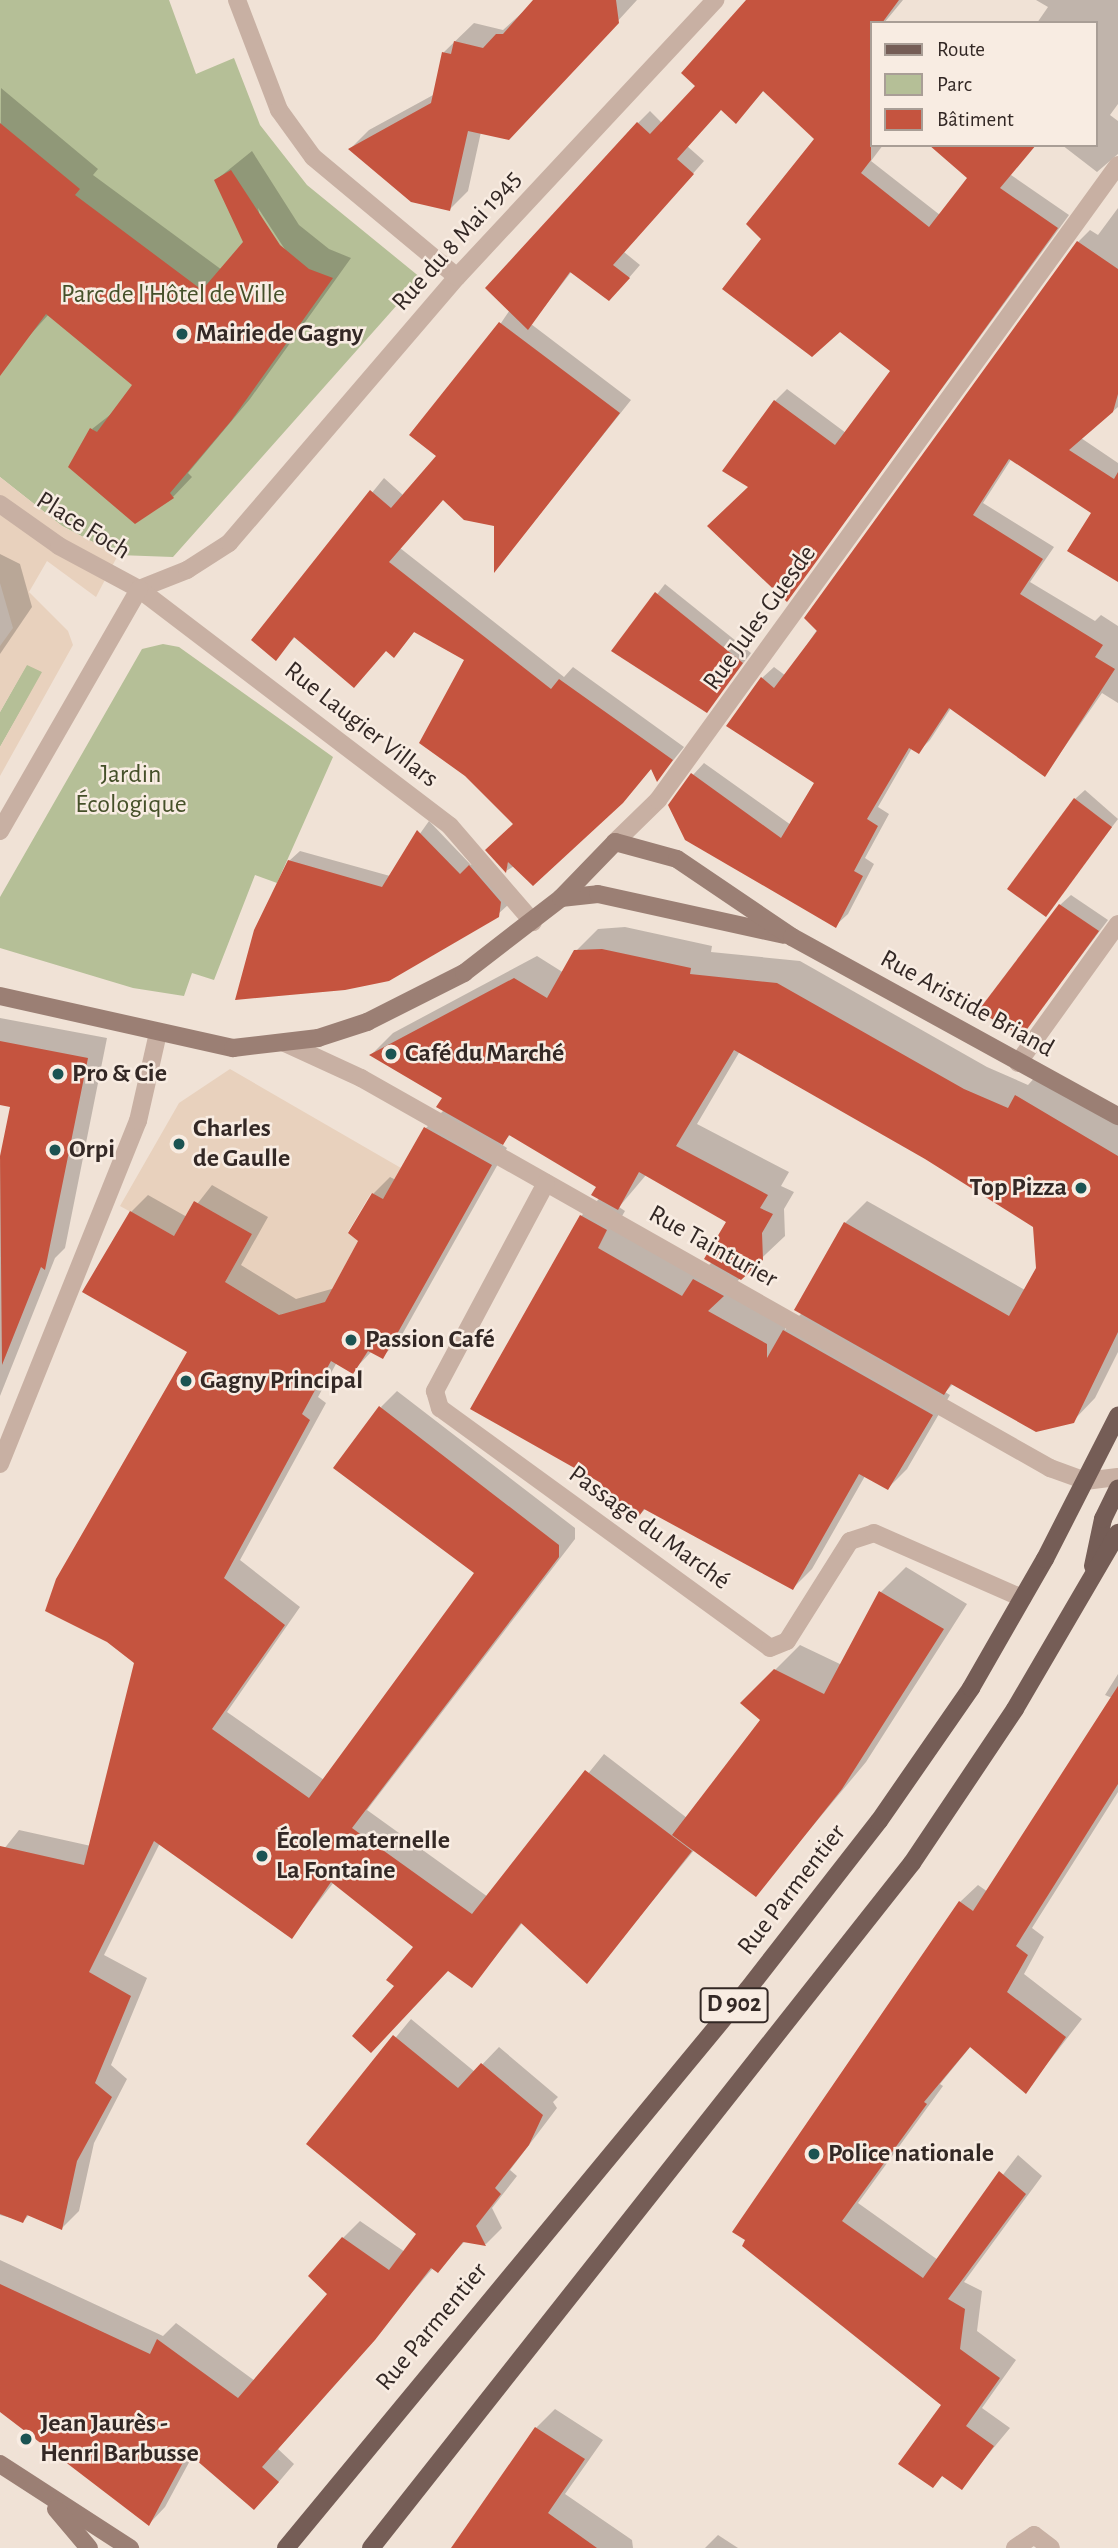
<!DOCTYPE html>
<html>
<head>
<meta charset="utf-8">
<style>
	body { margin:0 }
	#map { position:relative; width:1118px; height:2548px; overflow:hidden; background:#f0e2d6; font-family:"Alegreya Sans",sans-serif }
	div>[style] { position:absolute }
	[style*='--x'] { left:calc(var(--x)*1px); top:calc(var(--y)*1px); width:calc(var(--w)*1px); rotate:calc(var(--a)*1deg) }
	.green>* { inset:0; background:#b5bf97 }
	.plaza>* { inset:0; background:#e8d1bd }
	.shadow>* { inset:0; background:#0003 }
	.building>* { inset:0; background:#c5543f }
	.pedestrian>* { height:18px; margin:-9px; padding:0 9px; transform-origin:9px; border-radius:9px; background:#c8b0a3 }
	.minor>* { height:18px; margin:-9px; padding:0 9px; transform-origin:9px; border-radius:9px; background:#c8b0a3 }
	.secondary>* { height:18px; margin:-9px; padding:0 9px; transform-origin:9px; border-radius:9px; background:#9b7f74 }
	.primary>* { height:18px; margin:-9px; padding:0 9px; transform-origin:9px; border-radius:9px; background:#755d56 }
	.dots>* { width:19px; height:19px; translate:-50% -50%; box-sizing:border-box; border:4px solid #f8ece2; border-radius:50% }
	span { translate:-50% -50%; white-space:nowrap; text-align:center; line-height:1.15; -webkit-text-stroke:5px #f8ece2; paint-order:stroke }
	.shield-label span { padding:2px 5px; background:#f8ece2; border:2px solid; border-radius:5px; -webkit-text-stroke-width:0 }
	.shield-label { font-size:24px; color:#332825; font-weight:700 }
	.street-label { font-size:26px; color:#332825 }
	.park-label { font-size:26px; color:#455029 }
	.poi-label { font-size:26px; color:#332825; font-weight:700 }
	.left { translate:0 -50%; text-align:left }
	.right { translate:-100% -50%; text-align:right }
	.legend { position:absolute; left:870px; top:21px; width:228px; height:126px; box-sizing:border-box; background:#f8ece2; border:2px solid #a99e96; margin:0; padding:9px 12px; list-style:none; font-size:21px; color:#332825 }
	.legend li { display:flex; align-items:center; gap:14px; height:35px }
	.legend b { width:35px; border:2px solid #a99e96 }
</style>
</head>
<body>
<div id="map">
	<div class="green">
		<i style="clip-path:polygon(0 0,169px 0,196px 74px,234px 58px,260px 125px,307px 185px,421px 278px,173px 557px,118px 555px,62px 526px,0 477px)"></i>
		<i style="clip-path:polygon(163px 644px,179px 647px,333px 757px,277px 883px,255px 875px,214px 980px,192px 973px,184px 996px,133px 988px,0 948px,0 897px,142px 649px)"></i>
		<i style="clip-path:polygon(27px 664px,43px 672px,0 747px,0 712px)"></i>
	</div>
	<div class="plaza">
		<i style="clip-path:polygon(0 477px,62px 526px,118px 555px,96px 597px,47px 561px,29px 592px,68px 631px,73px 645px,0 776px,0 747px,42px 672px,27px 665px,0 712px,0 646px,13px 628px,0 583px)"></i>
		<i style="clip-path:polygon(230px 1069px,401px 1168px,383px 1199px,371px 1193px,348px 1232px,358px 1241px,323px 1306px,281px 1314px,283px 1326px,273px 1328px,268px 1308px,225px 1282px,252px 1234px,194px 1201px,174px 1236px,120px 1206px,179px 1103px)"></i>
	</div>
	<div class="shadow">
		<i style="clip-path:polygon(536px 0,637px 0,528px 119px,481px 132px,468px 191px,450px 209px,351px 148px,369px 130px,435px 94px,444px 52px,474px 23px,503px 30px)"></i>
		<i style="clip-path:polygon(750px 0,903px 0,884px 23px,871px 23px,871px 50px,856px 69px,871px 82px,871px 145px,883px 145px,871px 161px,940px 215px,1011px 175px,1069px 215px,787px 600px,751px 486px,775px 401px,787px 389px,846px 433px,892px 370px,764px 238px,816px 138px,765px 89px,736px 122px,722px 108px,687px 146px,704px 161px,624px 252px,640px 265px,621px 287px,572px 271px,531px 324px,631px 400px,496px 569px,496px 524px,444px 498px,400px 548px,564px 677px,573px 667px,684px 747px,658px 779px,652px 768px,622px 802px,506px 871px,515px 823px,467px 659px,415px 631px,394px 655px,387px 649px,296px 636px,275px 658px,253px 639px,384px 478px,404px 496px,438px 456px,501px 323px,638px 123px,650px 111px,662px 123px,697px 86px)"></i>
		<i style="clip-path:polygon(1036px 0,1118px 0,1118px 104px,1110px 115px,1118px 121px,1118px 154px,1097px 172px,1062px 145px,1095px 145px,1095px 23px,1037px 23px,1048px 7px)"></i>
		<i style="clip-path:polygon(evenodd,1px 88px,98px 169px,93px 175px,222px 270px,245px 242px,216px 180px,252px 151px,299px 225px,329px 249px,351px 258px,250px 399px,188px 473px,192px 477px,173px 497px,92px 429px,115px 411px,134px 385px,49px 314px,21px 345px,0 329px,1px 88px,258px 208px,286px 251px,283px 253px,260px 217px,258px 208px)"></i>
		<i style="clip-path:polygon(1118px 208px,1118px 407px,1081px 438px,1118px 463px,1118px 573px,1094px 513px,1012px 458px,983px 503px,1054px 547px,1030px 582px,1095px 621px,1101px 615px,1118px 626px,1118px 703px,1102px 693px,1045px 775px,951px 708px,930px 740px,918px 752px,912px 748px,878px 807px,889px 814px,865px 858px,874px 864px,848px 914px,836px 925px,693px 775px,704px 763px,791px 825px,816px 783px,762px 678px,774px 667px,786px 676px,1078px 242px,1090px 230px,1098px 235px)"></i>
		<i style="clip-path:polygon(0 554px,20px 564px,32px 607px,0 654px)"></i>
		<i style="clip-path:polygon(665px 584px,751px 653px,707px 711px,614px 650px)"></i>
		<i style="clip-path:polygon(1085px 790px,1118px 819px,1046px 914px,1075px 799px)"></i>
		<i style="clip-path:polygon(429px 821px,471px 865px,480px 856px,509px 904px,497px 915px,389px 979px,289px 861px,300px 851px,390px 876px)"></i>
		<i style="clip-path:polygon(1071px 895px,1108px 920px,1022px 1034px,1060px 905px)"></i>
		<i style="clip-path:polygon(evenodd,625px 927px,712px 946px,711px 952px,800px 961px,987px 1067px,1028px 1085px,1038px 1074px,1118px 1121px,1118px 1352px,1095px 1398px,1073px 1421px,954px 1383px,945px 1392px,950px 1395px,907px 1469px,888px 1488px,865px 1476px,812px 1569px,793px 1588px,646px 1508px,635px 1520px,581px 1216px,600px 1198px,598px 1186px,511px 1134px,501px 1144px,507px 1148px,399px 1340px,382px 1357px,372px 1351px,353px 1371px,337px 1362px,318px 1397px,326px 1403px,240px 1560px,300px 1607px,227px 1712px,324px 1780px,476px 1572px,381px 1407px,397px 1391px,575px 1528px,575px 1539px,367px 1810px,488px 1897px,604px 1754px,687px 1818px,762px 1720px,742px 1703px,800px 1645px,842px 1665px,881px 1592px,906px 1567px,967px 1604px,866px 1762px,756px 1894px,695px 1849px,587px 1981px,523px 1922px,472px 1986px,449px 1970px,396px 1986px,416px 1947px,334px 1882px,291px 1937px,160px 1843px,104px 1955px,147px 1978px,111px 2065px,127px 2079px,94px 2143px,79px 2211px,62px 2228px,29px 2215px,23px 2221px,0 2215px,0 1854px,19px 1830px,91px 1846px,136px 1662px,189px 1351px,131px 1212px,148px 1195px,187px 1217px,212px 1185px,268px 1217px,241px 1265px,296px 1299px,335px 1288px,361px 1240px,373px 1194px,390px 1177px,396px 1180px,426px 1128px,444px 1110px,444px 1097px,372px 1054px,393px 1033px,537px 956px,564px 973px,576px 951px,598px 929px,625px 927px,740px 1051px,926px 1157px,1035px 1226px,1037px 1268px,1025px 1290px,867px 1201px,845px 1223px,802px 1313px,785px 1330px,785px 1325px,726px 1292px,785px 1236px,784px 1209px,794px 1192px,781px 1186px,789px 1172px,697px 1124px,740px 1051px,625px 927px,646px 1175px,728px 1221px,712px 1262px,698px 1276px,615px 1228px,625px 1211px,619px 1207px,646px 1175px)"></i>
		<i style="clip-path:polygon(0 1018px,107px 1038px,65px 1248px,55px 1258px,0 1396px,0 1165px,12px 1106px,0 1103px)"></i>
		<i style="clip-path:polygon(1118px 1674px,1118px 1792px,1032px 1928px,1044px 1937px,1024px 1974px,1082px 2019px,1026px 2091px,971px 2046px,940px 2084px,943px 2086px,858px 2203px,938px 2260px,1018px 2155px,1042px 2176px,964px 2282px,982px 2291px,977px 2331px,1016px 2360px,982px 2408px,1010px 2428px,961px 2487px,943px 2475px,933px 2486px,944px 2404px,744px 2245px,960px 1902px,978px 1885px,988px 1892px,1112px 1698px,1105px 1695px)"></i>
		<i style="clip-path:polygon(411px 2019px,475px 2072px,499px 2047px,558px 2097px,553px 2102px,557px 2108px,510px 2170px,517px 2176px,492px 2208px,502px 2228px,486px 2244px,465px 2241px,437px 2271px,433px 2268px,278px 2449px,294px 2464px,271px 2491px,193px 2455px,165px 2507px,149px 2524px,0 2409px,0 2260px,163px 2336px,176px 2323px,255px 2381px,329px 2294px,343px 2238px,360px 2221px,405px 2252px,419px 2234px,308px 2144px)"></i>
		<i style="clip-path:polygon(555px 2409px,603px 2440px,565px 2494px,632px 2540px,633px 2548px,453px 2548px,536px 2428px)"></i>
		<i style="clip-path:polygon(718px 2535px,738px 2548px,705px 2548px)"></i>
	</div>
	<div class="building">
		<i style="clip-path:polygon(533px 0,616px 0,619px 23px,509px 140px,468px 131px,450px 211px,411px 202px,348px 149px,431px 103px,442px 52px,451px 54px,454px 41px,483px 48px,496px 34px,503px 34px)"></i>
		<i style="clip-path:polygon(746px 0,899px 0,882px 23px,871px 23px,871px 160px,861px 173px,929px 227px,967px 178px,929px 145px,1036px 145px,1000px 188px,1058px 228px,787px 602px,707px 526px,748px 487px,722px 471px,774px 400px,835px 445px,890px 371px,840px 332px,812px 357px,722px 289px,761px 239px,746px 224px,814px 139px,763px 91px,736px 124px,721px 110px,677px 159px,694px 174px,613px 265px,630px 278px,609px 301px,570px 272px,528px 330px,485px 288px,637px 122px,650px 134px,695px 86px,681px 73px)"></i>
		<i style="clip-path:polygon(0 123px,80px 189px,75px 195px,202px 290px,243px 242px,214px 180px,231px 170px,280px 245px,309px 269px,333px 278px,231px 421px,170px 493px,174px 498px,135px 524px,68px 467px,90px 428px,97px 432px,132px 385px,46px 314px,0 376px)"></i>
		<i style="clip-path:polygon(1077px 241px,1118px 269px,1118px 394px,1113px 412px,1069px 450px,1114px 479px,1118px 472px,1118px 582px,1067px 551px,1091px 513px,1009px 459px,973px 515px,1043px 559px,1020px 594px,1103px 645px,1095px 657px,1115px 669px,1045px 777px,949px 708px,919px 754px,909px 748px,867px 819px,878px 826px,854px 871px,863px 876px,836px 928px,685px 840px,668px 805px,691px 773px,781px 838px,814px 783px,726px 726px,761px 677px,774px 688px,817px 631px,804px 618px)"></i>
		<i style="clip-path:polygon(499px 322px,620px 413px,494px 573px,494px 526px,464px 520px,443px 500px,389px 562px,551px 689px,559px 679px,673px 760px,657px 782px,651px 769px,623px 803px,533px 886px,508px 862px,506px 873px,485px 850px,513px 824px,465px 776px,419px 743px,464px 660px,414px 632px,394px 658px,386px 651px,354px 688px,294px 637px,276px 661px,251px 640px,370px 490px,391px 508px,436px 456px,409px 435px)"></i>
		<i style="clip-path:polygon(655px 592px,743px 663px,707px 713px,611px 651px)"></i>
		<i style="clip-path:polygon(1074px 798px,1112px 827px,1046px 917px,1007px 889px)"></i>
		<i style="clip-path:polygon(417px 830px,460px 874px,469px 865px,501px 902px,499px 917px,389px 981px,345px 990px,235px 1000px,254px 930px,288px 860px,382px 887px)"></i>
		<i style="clip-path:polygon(1059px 904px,1099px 931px,1022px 1036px,978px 1011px)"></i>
		<i style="clip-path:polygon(602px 949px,691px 968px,690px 974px,777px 983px,964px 1089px,1008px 1108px,1015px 1095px,1118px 1156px,1118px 1332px,1074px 1423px,1036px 1432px,951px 1384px,944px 1395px,794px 1310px,844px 1222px,1009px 1316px,1036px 1268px,1033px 1227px,925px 1159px,734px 1050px,676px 1146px,768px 1195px,760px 1208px,773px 1214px,762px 1233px,763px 1260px,741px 1280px,704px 1259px,726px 1222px,639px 1172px,618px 1210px,591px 1195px,596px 1187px,509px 1135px,503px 1145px,436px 1107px,442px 1098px,369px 1055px,514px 978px,547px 998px,574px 950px)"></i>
		<i style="clip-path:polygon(0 1041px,88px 1058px,45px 1270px,41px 1267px,2px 1365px,0 1156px,10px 1107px,0 1105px)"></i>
		<i style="clip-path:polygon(424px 1127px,492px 1165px,383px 1359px,368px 1351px,353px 1374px,331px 1361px,302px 1414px,310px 1420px,224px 1578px,285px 1625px,212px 1729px,309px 1798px,474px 1573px,333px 1468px,379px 1406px,559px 1545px,559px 1557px,352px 1828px,472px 1914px,585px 1770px,692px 1851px,587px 1984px,521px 1923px,472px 1988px,448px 1971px,371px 2053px,352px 2036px,394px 1986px,386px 1980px,413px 1947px,331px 1882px,292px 1939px,154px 1841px,89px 1972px,131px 1996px,95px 2083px,112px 2097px,77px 2161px,62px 2230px,27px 2215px,23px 2223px,0 2214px,0 1846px,84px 1865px,134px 1663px,107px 1642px,45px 1611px,56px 1579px,187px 1352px,82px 1292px,130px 1211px,174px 1236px,194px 1201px,252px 1234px,225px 1282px,279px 1315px,325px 1302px,358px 1241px,348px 1233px,372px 1193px,383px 1199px)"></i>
		<i style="clip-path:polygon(580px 1215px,607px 1230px,598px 1248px,682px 1296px,693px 1279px,724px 1296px,708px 1311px,767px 1344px,767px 1358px,783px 1330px,933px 1415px,888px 1490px,859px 1474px,793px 1590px,644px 1509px,635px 1522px,613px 1510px,601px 1483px,470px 1409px)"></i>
		<i style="clip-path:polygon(879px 1591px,944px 1629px,842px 1789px,756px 1897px,672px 1835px,760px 1720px,740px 1703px,774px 1669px,824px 1694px)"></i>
		<i style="clip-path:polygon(1118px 1686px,1118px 1784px,1016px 1946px,1028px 1955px,1007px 1992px,1066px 2037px,1026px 2094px,970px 2047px,924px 2102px,927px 2104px,842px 2221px,923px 2278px,999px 2171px,1026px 2194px,948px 2299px,965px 2309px,960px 2349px,1000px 2378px,966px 2426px,994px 2446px,962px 2490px,942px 2476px,933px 2488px,898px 2464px,941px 2405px,742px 2246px,745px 2240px,732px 2232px,959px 1901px,973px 1911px)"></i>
		<i style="clip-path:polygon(393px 2035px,458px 2088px,481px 2063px,543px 2115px,529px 2145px,495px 2188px,501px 2194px,476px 2226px,486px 2246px,463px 2242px,438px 2273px,431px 2268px,375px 2340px,262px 2467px,279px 2482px,254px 2510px,188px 2453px,149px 2526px,0 2412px,0 2284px,150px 2354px,157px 2339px,238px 2398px,327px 2294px,308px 2276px,342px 2237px,389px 2270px,416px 2234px,306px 2144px)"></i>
		<i style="clip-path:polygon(535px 2427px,585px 2459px,548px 2513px,597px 2548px,451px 2548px)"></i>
	</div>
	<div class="pedestrian">
		<i style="--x:0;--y:504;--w:72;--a:35.4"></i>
		<i style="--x:59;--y:546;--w:91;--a:28.3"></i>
	</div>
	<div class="minor">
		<i style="--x:237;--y:0;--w:118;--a:69.1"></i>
		<i style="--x:279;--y:110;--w:58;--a:54.1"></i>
		<i style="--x:313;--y:157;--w:187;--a:39.8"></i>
		<i style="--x:139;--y:589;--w:52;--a:-21.6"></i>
		<i style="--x:187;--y:570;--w:50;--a:-32.7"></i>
		<i style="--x:229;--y:543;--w:350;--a:-49.4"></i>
		<i style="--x:457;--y:277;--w:379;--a:-47"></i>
		<i style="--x:139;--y:589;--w:391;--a:37.3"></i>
		<i style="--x:450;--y:826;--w:127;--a:49.2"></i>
		<i style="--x:0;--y:831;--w:279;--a:-60.1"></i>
		<i style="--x:615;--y:842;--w:60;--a:-44.3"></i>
		<i style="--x:658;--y:800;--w:784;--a:-54.08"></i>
		<i style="--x:285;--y:1043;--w:84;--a:24.7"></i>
		<i style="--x:361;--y:1078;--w:792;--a:29.51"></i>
		<i style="--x:1050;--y:1468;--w:37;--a:20"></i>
		<i style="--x:1085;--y:1481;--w:33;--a:-7"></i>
		<i style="--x:1018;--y:1063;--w:171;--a:-54.3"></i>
		<i style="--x:546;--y:1183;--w:236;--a:118.1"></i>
		<i style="--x:435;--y:1391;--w:18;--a:74"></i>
		<i style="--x:440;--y:1408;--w:408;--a:36"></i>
		<i style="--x:770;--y:1648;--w:18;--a:-22"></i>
		<i style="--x:787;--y:1641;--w:118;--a:-57.8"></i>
		<i style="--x:850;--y:1541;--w:25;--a:-18"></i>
		<i style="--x:874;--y:1533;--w:162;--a:23.7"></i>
		<i style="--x:0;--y:1464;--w:370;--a:-68.1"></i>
		<i style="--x:138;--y:1121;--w:90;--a:-77.2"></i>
		<i style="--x:1015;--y:2548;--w:23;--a:-34"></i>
		<i style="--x:1034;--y:2535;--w:21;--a:37"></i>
	</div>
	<div class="secondary">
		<i style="--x:561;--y:898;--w:37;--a:-6"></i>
		<i style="--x:598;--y:894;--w:190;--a:12.4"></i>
		<i style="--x:0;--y:996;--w:239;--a:12.6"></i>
		<i style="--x:233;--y:1048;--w:86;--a:-6.7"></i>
		<i style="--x:318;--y:1038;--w:52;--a:-18.1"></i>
		<i style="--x:367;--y:1022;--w:109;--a:-26.8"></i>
		<i style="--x:464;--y:973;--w:123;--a:-37.7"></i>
		<i style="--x:561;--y:898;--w:78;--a:-46"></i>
		<i style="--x:615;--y:842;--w:64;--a:15.3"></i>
		<i style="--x:677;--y:859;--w:139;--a:34.1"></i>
		<i style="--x:792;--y:937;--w:372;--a:28.8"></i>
		<i style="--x:0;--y:2464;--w:155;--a:32.9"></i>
		<i style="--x:56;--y:2509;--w:51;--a:49.8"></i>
	</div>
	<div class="primary">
		<i style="--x:1093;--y:1566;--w:48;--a:-78"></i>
		<i style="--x:1103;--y:1519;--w:34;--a:-64"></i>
		<i style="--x:286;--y:2548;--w:725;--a:-50.43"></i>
		<i style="--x:748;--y:1989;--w:213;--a:-52.1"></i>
		<i style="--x:879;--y:1821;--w:162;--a:-55.3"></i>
		<i style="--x:971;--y:1688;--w:149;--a:-60.2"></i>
		<i style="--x:1045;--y:1559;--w:161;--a:-63"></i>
		<i style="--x:371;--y:2548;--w:873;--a:-51.7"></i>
		<i style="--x:912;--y:1863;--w:185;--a:-56.2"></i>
		<i style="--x:1015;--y:1709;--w:204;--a:-59.7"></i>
	</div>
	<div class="dots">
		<i style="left:182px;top:334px;background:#1b5352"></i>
		<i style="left:391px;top:1054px;background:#1b5352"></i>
		<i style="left:58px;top:1074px;background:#1b5352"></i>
		<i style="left:179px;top:1144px;background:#1b5352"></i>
		<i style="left:55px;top:1150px;background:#1b5352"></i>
		<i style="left:1081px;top:1188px;background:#1b5352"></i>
		<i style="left:351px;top:1340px;background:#1b5352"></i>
		<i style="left:186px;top:1381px;background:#1b5352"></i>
		<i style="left:262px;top:1856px;background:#1b5352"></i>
		<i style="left:814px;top:2154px;background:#1b5352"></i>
		<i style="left:26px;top:2439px;background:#1b5352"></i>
	</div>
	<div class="shield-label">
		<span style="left:734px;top:2005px">D 902</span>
	</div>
	<div class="street-label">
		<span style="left:457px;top:241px;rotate:-48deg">Rue du 8 Mai 1945</span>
		<span style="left:83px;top:526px;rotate:32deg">Place Foch</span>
		<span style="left:760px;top:618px;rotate:-54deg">Rue Jules Guesde</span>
		<span style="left:361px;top:725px;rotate:38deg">Rue Laugier Villars</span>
		<span style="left:967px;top:1004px;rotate:29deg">Rue Aristide Briand</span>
		<span style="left:713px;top:1247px;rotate:29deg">Rue Tainturier</span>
		<span style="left:649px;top:1528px;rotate:36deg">Passage du Marché</span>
		<span style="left:792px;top:1890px;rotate:-52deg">Rue Parmentier</span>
		<span style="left:432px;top:2327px;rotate:-50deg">Rue Parmentier</span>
	</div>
	<div class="park-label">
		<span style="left:173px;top:295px">Parc de l'Hôtel de Ville</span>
		<span style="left:131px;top:790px">Jardin<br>Écologique</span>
	</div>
	<div class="poi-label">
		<span class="left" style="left:196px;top:334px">Mairie de Gagny</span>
		<span class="left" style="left:405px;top:1054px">Café du Marché</span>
		<span class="left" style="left:72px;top:1074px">Pro &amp; Cie</span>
		<span class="left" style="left:193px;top:1144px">Charles<br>de Gaulle</span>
		<span class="left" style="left:69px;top:1150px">Orpi</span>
		<span class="right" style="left:1067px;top:1188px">Top Pizza</span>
		<span class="left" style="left:365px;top:1340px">Passion Café</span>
		<span class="left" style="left:200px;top:1381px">Gagny Principal</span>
		<span class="left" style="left:276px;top:1856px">École maternelle<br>La Fontaine</span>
		<span class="left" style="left:828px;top:2154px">Police nationale</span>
		<span class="left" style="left:40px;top:2439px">Jean Jaurès -<br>Henri Barbusse</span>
	</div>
	<ul class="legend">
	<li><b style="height:9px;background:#755d56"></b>Route</li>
	<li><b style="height:19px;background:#b5bf97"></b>Parc</li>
	<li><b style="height:19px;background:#c5543f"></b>Bâtiment</li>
	</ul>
</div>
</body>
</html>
